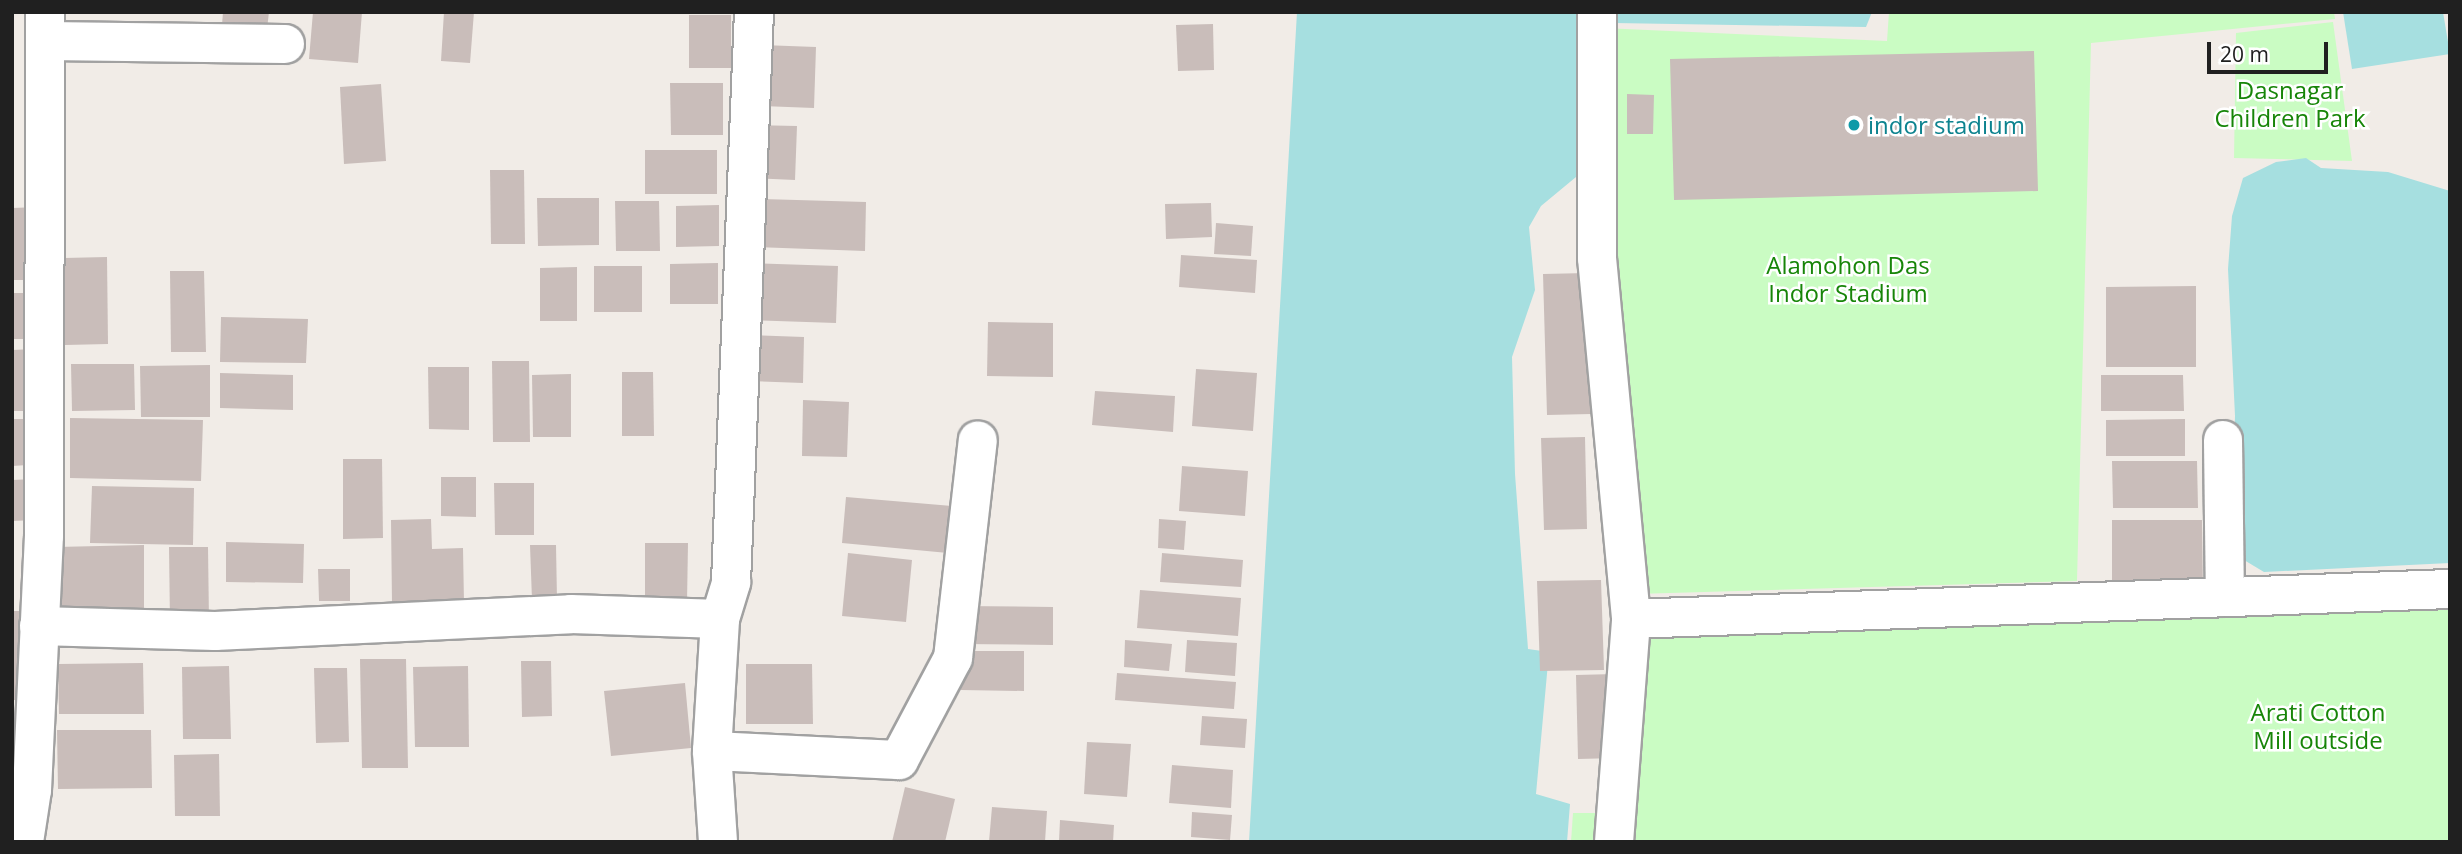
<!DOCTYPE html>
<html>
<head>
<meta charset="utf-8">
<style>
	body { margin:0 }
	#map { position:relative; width:2462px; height:854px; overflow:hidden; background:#f1ece7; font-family:"Open Sans",sans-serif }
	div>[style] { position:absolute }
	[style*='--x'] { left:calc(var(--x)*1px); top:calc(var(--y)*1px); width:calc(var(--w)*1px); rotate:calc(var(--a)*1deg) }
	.park>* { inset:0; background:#cafcc3 }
	.water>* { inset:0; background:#a6dfe0 }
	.building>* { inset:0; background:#c9bdba }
	.roads { filter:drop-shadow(2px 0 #a1a1a1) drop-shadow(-2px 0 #a1a1a1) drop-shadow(0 2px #a1a1a1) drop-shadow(0 -2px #a1a1a1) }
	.minor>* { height:38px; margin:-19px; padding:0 19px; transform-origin:19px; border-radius:19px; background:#fff }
	.dots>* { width:19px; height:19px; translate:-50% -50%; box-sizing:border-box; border:4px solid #fff; border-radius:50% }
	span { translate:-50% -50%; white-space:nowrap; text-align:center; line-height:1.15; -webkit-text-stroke:5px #fff; paint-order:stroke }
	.park-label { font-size:24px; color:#178508 }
	.culture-label { font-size:24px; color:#0d838f }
	.left { translate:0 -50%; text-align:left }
	.frame { position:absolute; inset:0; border:14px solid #202020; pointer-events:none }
	.scale { position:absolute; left:2207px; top:42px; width:121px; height:32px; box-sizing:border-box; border:4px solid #202020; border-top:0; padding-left:9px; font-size:21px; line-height:24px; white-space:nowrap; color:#202020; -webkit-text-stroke:5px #fff; paint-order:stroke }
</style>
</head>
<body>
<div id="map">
	<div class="park">
		<i style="clip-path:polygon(1889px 12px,2334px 12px,2335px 19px,2091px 43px,2077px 581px,1636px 594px,1603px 200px,1603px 28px,1887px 41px)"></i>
		<i style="clip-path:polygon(2333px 22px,2352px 161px,2234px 158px,2236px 33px)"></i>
		<i style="clip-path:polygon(2450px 605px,2450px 842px,1625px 842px,1636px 631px)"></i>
		<i style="clip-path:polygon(1573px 813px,1605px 813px,1603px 842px,1571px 842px)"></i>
	</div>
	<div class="water">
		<i style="clip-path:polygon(1297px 12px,1577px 12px,1576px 177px,1541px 206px,1529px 227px,1535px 290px,1512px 357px,1515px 474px,1528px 649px,1549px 652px,1536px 794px,1570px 804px,1567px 842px,1249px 842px)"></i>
		<i style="clip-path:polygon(1615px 12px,1872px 12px,1866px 27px,1614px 23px)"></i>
		<i style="clip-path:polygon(2343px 12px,2443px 12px,2450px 54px,2352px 69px)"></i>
		<i style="clip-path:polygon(2306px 158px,2321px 168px,2388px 172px,2450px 191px,2450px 563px,2264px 572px,2244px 560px,2231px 540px,2235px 416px,2228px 269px,2232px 216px,2243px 178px,2276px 162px)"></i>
	</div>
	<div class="building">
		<i style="clip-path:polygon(223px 12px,269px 12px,267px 29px,222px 25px)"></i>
		<i style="clip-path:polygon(313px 12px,362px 12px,358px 63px,309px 59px)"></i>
		<i style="clip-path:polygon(444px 12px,474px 12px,470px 63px,441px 61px)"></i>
		<i style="clip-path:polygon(689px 15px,731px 15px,731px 68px,689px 68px)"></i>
		<i style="clip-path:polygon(1213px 24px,1214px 70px,1178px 71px,1176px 25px)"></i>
		<i style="clip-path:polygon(762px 45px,816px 47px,814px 108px,760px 106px)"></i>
		<i style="clip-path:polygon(2034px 51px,2038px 191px,1674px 200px,1670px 59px)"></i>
		<i style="clip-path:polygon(670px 83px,723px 83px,723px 135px,671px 135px)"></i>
		<i style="clip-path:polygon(381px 84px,386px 161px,344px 164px,340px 87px)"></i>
		<i style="clip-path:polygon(1627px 94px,1654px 95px,1653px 134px,1627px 134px)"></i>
		<i style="clip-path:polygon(751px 125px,797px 126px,795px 180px,749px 178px)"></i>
		<i style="clip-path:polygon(645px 150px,717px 150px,717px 194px,645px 194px)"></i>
		<i style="clip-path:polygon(490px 170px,524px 170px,525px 244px,491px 244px)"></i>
		<i style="clip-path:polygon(537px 198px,599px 198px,599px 245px,538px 246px)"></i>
		<i style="clip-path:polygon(758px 199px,866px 202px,865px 251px,756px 247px)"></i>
		<i style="clip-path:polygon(615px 201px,659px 201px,660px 251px,616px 251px)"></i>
		<i style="clip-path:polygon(1211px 203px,1212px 237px,1166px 239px,1165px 204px)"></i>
		<i style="clip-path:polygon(719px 205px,719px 246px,676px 247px,676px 206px)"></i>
		<i style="clip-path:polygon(39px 207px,39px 280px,12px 280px,12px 208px)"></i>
		<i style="clip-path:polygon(1216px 223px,1253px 226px,1251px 256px,1214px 254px)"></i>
		<i style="clip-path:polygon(1181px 255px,1257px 260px,1255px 293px,1179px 287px)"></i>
		<i style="clip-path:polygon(107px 257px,108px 344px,65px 345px,64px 258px)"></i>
		<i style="clip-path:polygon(718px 263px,718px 304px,670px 304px,670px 264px)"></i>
		<i style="clip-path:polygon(750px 263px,838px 266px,836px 323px,748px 320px)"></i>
		<i style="clip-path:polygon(594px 266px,642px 266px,642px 312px,594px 312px)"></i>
		<i style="clip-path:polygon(577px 267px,577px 321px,540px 321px,540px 268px)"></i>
		<i style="clip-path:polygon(170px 271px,204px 271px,206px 352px,171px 352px)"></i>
		<i style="clip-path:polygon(1587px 273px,1591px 414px,1547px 415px,1543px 274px)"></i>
		<i style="clip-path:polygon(2196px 286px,2196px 367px,2106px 367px,2106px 287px)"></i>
		<i style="clip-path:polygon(12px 293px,41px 293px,42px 339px,12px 339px)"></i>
		<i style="clip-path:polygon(221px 317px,308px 319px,306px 363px,220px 362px)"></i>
		<i style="clip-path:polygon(988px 322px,1053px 323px,1053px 377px,987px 376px)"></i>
		<i style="clip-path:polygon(749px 335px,804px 337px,803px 383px,747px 381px)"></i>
		<i style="clip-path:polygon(34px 349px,35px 411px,12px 411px,12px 350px)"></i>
		<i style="clip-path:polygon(492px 361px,529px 361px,530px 442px,493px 442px)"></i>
		<i style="clip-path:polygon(71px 364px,134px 364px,135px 410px,72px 411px)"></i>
		<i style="clip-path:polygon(210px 365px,210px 417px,141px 417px,140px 366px)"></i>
		<i style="clip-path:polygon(428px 367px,469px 367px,469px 430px,429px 429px)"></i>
		<i style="clip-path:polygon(1196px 369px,1257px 373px,1253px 431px,1192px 426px)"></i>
		<i style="clip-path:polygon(622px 372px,653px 372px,654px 436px,622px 436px)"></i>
		<i style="clip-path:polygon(220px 373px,293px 375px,293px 410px,220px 408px)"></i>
		<i style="clip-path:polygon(571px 374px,571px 437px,533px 437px,532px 375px)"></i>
		<i style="clip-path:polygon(2101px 375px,2183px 375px,2184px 411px,2101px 411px)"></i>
		<i style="clip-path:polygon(1095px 391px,1175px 396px,1173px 432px,1092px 425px)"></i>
		<i style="clip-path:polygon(803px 400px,849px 402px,847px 457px,802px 456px)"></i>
		<i style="clip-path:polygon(70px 418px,203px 420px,201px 481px,70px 478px)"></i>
		<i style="clip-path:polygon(12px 419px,28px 419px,28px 465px,12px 466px)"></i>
		<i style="clip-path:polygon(2185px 419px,2185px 456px,2106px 456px,2106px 420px)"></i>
		<i style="clip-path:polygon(1585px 437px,1587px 529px,1544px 530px,1541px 438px)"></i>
		<i style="clip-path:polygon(343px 459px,382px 459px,383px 538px,343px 539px)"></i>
		<i style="clip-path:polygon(2112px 461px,2197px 461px,2198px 508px,2113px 508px)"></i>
		<i style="clip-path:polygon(1182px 466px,1248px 471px,1245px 516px,1179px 511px)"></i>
		<i style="clip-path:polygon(441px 477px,476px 477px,476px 517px,441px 516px)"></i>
		<i style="clip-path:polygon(34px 479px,35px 520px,12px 521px,12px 480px)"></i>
		<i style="clip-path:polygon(494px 483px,534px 483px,534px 535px,495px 535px)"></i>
		<i style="clip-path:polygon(92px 486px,194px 488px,193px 545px,90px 543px)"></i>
		<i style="clip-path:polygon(846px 497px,952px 506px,948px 553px,842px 543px)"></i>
		<i style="clip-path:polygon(431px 519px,432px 549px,463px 548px,464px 603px,392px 604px,391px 520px)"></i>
		<i style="clip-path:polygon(1159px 519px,1186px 521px,1184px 550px,1158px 548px)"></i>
		<i style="clip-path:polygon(2112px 520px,2202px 520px,2203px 596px,2112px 596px)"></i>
		<i style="clip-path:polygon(226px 542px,304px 544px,303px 583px,226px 582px)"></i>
		<i style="clip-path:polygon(645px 543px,688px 543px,687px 602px,645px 602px)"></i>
		<i style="clip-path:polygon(144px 545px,144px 617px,57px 618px,56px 547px)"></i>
		<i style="clip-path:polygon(530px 545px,556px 545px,557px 600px,532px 600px)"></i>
		<i style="clip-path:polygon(169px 547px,208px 547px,209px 622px,170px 623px)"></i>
		<i style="clip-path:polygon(848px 553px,912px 560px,906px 622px,842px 616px)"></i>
		<i style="clip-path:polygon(1162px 553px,1243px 560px,1241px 587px,1160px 582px)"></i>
		<i style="clip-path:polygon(318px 569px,350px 569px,350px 601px,319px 601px)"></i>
		<i style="clip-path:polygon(1601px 580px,1604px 670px,1540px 671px,1537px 581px)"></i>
		<i style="clip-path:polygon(1140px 590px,1241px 598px,1238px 636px,1137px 628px)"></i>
		<i style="clip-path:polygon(960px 606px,1053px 607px,1053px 645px,960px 644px)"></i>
		<i style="clip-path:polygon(12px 611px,27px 611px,28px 700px,12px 700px)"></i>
		<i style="clip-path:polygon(1125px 640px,1172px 644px,1169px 671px,1124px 667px)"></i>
		<i style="clip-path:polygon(1187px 640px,1237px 643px,1235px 676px,1185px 672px)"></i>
		<i style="clip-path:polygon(961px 651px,1024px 651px,1024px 691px,961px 690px)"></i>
		<i style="clip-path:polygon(360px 659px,406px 659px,408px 768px,362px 768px)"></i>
		<i style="clip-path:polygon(521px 661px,551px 661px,552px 716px,522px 717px)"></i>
		<i style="clip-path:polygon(143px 663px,144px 714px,59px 714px,58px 664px)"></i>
		<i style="clip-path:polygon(746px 664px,812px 664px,813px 724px,746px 724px)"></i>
		<i style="clip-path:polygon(229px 666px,231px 739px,183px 739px,182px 667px)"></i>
		<i style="clip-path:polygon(468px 666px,469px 747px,415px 747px,413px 667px)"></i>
		<i style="clip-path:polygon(314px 668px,347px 668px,349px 742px,316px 743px)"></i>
		<i style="clip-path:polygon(1117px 673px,1236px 682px,1234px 709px,1115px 700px)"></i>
		<i style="clip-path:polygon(1615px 674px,1617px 758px,1578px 759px,1576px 675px)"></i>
		<i style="clip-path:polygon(685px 683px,691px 748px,611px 756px,604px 691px)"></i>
		<i style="clip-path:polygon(1202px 716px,1247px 719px,1245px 748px,1200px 745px)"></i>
		<i style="clip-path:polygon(57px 730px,151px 730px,152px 788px,58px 789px)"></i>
		<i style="clip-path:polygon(12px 741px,18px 741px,12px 801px)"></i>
		<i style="clip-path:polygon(1087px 742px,1131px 744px,1127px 797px,1084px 794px)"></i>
		<i style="clip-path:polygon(219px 754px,220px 816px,175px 816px,174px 755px)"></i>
		<i style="clip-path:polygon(1172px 765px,1233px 770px,1231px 808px,1169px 803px)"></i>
		<i style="clip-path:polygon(905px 787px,955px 799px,945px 842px,892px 842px)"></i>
		<i style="clip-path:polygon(992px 807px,1047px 811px,1045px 842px,989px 842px)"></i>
		<i style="clip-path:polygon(1192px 812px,1232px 815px,1230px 840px,1191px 837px)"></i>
		<i style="clip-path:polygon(1060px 820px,1114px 825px,1113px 842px,1059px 842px)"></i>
	</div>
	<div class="roads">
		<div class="minor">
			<i style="--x:1597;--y:12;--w:246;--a:90"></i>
			<i style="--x:1597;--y:258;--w:363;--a:84.6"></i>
			<i style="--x:46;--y:41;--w:239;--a:0.7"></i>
			<i style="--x:2223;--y:440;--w:157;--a:89.3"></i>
			<i style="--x:39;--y:626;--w:176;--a:1.6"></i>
			<i style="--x:215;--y:631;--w:356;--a:-2.7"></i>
			<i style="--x:571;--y:614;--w:149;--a:1.9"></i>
			<i style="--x:712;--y:751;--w:187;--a:2.8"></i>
			<i style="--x:899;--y:760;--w:115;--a:-62.1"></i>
			<i style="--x:953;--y:658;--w:219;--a:-83.5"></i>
			<i style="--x:24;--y:842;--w:53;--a:-81.3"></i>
			<i style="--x:32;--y:790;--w:254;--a:-87.3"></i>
			<i style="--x:44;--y:536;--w:524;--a:-89.89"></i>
			<i style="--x:718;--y:842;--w:91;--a:-93.8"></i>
			<i style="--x:712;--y:751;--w:132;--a:-86.5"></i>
			<i style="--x:720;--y:619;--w:39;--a:-73"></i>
			<i style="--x:731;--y:582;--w:570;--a:-87.69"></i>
			<i style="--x:1614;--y:842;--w:224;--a:-85.6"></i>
			<i style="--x:1631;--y:619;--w:820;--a:-2.1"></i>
		</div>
	</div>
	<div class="dots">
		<i style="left:1854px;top:125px;background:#0f9aa8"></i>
	</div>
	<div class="park-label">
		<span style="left:2290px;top:104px">Dasnagar<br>Children Park</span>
		<span style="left:1848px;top:279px">Alamohon Das<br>Indor Stadium</span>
		<span style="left:2318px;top:726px">Arati Cotton<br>Mill outside</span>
	</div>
	<div class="culture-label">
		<span class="left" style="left:1868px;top:125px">indor stadium</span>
	</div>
	<div class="frame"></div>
	<div class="scale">20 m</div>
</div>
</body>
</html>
